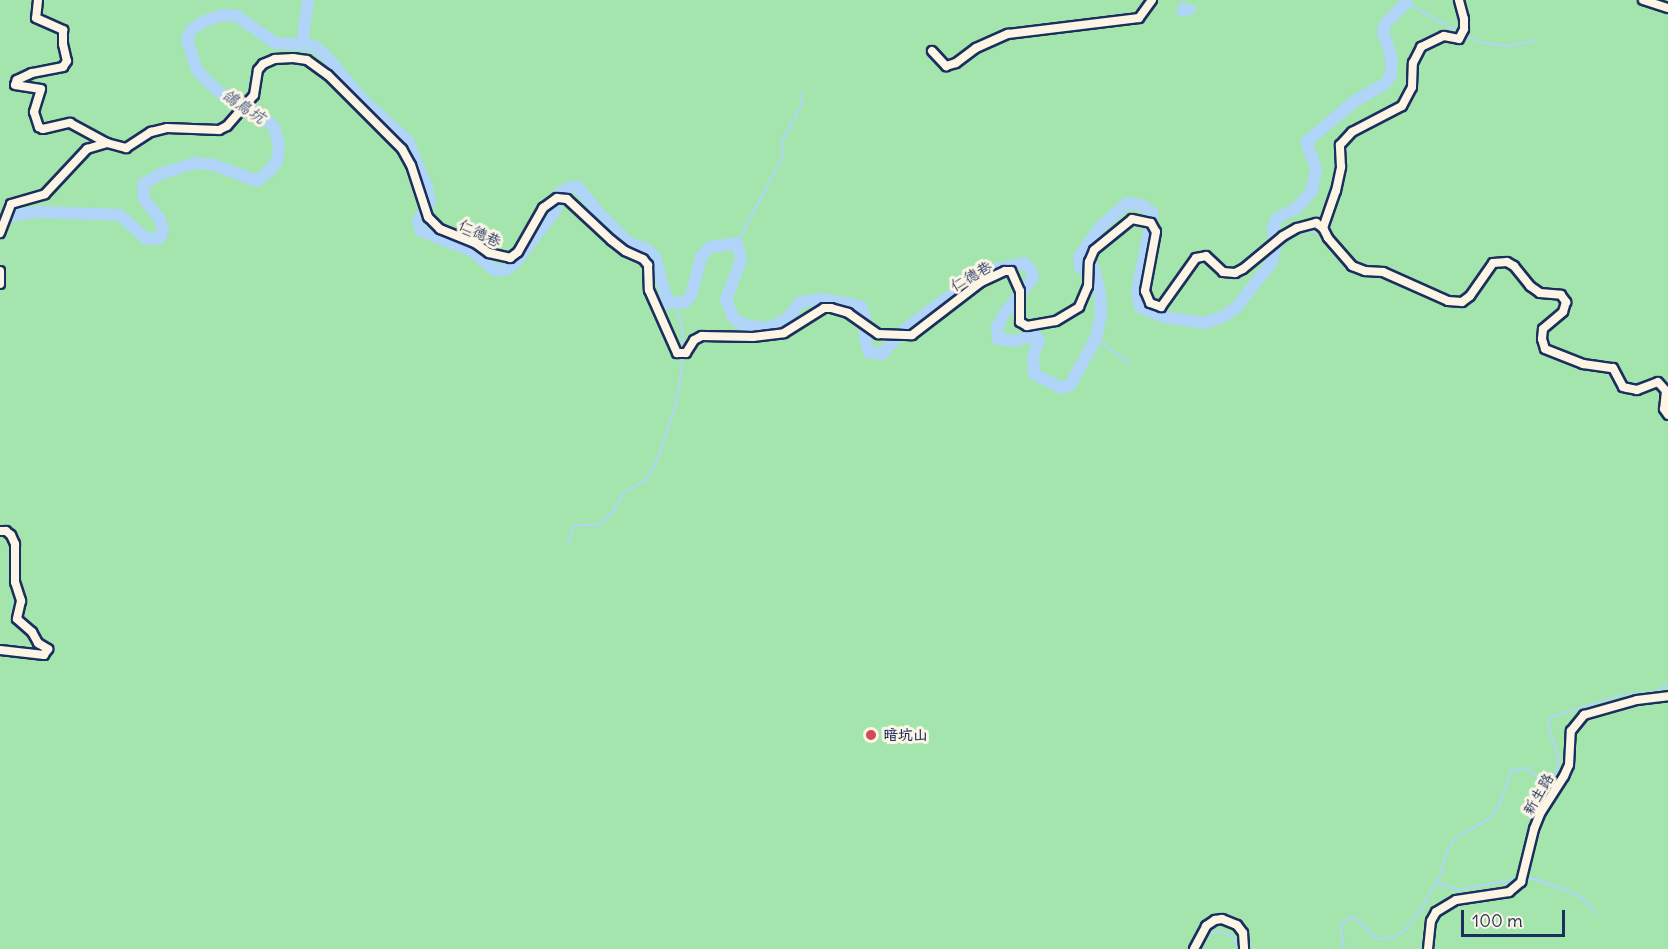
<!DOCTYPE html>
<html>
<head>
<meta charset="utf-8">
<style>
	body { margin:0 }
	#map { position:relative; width:1668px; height:949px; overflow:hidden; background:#f2e0e0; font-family:Delius,"LXGW WenKai TC",sans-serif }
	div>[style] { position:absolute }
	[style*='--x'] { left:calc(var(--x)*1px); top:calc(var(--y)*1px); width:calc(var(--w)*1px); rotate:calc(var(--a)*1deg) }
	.green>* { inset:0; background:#a4e4ad }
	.water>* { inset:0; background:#b0d5f9 }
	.stream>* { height:2px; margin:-1px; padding:0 1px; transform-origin:1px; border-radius:1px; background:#b0d5f9 }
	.river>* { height:12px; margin:-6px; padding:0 6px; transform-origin:6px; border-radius:6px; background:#b0d5f9 }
	.roads { filter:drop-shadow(2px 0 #1b2f5e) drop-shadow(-2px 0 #1b2f5e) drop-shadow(0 2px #1b2f5e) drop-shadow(0 -2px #1b2f5e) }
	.minor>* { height:8px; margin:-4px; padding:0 4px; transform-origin:4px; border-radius:4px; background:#fcf5e5 }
	.dots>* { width:16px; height:16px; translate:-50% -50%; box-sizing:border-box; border:3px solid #fcf5e5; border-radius:50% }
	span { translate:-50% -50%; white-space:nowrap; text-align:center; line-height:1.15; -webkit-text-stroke:6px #fcf5e5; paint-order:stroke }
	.street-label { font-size:15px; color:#1b2f5e }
	.poi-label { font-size:15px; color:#1b2f5e; font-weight:700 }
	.left { translate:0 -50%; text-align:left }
	.water-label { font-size:16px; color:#405885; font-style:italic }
	.scale { position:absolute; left:1461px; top:910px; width:104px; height:27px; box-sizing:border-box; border:3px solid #1b2f5e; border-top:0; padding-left:8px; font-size:18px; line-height:21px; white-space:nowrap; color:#1b2f5e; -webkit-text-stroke:4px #fcf5e5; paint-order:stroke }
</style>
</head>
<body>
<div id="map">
	<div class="green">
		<i style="clip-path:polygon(0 0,1668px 0,1668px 949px,0 949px)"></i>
	</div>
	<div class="water">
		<i style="clip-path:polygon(1180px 2px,1196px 6px,1195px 13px,1184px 17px,1176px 14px)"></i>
	</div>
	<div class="stream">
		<i style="--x:1406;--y:3;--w:60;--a:28.7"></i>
		<i style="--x:1406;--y:3;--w:7;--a:-27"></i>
		<i style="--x:1464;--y:35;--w:17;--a:25"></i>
		<i style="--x:1479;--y:42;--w:26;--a:9"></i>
		<i style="--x:1505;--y:46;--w:32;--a:-9"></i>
		<i style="--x:1324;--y:239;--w:18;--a:49"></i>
		<i style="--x:737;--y:243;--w:98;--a:-62.1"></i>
		<i style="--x:783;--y:156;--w:13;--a:-99"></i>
		<i style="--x:781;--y:143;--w:43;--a:-61.1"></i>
		<i style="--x:802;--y:105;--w:13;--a:-90"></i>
		<i style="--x:1275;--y:250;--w:27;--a:-36"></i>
		<i style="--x:1297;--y:234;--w:12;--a:-14"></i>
		<i style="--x:1309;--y:231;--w:13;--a:13"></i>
		<i style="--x:1367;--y:275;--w:18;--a:6"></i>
		<i style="--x:1385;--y:277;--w:36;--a:24"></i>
		<i style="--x:1426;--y:295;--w:21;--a:28"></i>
		<i style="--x:1096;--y:338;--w:43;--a:37.4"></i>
		<i style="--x:568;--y:543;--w:18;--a:-74"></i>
		<i style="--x:573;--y:526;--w:27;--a:-4"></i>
		<i style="--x:600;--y:524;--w:19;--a:-43"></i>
		<i style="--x:614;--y:511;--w:21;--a:-62"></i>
		<i style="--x:624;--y:492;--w:25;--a:-29"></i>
		<i style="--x:646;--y:480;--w:23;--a:-61"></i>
		<i style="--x:657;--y:460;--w:58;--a:-70.9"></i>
		<i style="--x:676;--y:405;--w:39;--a:-81"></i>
		<i style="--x:682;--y:366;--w:33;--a:-88"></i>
		<i style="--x:683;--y:333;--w:29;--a:-104"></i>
		<i style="--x:1436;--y:883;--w:24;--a:17"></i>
		<i style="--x:1459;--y:890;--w:58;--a:-10.9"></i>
		<i style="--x:1516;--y:879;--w:20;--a:0"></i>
		<i style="--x:1536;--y:879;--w:33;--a:20"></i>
		<i style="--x:1567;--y:890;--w:17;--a:28"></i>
		<i style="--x:1582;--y:898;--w:21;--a:47"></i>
		<i style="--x:1201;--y:949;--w:17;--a:-62"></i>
		<i style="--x:1209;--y:934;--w:11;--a:-15"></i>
		<i style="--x:1220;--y:931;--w:11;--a:22"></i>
		<i style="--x:1230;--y:935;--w:11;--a:49"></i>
		<i style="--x:1237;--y:943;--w:6;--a:81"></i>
		<i style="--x:1344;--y:949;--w:24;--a:-99"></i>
		<i style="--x:1340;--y:925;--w:14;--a:-36"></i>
		<i style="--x:1351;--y:917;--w:9;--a:27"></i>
		<i style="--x:1359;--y:921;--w:25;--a:45"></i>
		<i style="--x:1377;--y:939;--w:18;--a:-6"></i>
		<i style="--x:1395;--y:937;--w:14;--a:-36"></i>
		<i style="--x:1406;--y:929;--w:26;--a:-53"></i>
		<i style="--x:1422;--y:908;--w:39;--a:-61"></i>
		<i style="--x:1441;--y:874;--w:18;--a:-77"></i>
		<i style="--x:1445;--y:856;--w:19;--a:-62"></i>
		<i style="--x:1454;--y:839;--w:42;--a:-30.3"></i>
		<i style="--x:1490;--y:818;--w:14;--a:-54"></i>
		<i style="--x:1498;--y:807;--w:40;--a:-69"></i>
		<i style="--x:1512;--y:770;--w:15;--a:-8"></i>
		<i style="--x:1527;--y:768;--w:18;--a:41"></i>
		<i style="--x:1541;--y:780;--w:14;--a:-17"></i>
		<i style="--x:1554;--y:776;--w:17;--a:-73"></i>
		<i style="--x:1559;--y:760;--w:35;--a:-108"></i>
		<i style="--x:1548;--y:727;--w:10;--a:-73"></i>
		<i style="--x:1551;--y:717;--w:74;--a:-17.2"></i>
		<i style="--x:1622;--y:695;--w:34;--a:-5"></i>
		<i style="--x:1656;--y:692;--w:14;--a:-34"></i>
	</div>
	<div class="river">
		<i style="--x:302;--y:44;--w:44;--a:-82.2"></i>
		<i style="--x:0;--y:220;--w:20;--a:-18"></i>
		<i style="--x:19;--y:214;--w:23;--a:-5"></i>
		<i style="--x:42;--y:212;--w:78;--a:2.2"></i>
		<i style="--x:120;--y:215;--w:36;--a:42"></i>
		<i style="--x:147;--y:239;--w:13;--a:-4"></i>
		<i style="--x:160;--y:238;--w:9;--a:-72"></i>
		<i style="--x:163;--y:229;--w:12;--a:-110"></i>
		<i style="--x:159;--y:218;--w:24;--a:-128"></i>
		<i style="--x:144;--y:199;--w:15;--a:-94"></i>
		<i style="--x:143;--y:184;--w:23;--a:-29"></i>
		<i style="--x:163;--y:173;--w:34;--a:-17"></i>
		<i style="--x:196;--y:163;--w:18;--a:6"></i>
		<i style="--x:214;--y:165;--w:46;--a:20.4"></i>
		<i style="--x:257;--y:181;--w:17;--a:-40"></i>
		<i style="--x:270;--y:170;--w:11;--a:-52"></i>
		<i style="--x:277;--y:161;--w:16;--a:-83"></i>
		<i style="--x:279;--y:145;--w:19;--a:-106"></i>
		<i style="--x:274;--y:127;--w:18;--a:-137"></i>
		<i style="--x:261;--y:115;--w:43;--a:-152.2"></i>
		<i style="--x:223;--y:95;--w:21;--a:-139"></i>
		<i style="--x:207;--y:81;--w:15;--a:-132"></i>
		<i style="--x:197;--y:70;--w:32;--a:-108"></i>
		<i style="--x:187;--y:40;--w:11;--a:-68"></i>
		<i style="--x:191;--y:30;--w:17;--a:-33"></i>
		<i style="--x:205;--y:21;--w:18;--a:-19"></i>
		<i style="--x:222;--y:15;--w:15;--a:4"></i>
		<i style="--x:237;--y:16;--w:47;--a:35.4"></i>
		<i style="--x:275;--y:43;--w:39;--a:4"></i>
		<i style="--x:314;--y:46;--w:14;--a:39"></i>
		<i style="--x:325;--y:55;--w:60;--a:49.7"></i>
		<i style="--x:364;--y:101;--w:59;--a:42.3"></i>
		<i style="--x:408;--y:141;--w:50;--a:67.6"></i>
		<i style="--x:427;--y:187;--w:14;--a:78"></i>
		<i style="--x:430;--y:201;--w:23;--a:121"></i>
		<i style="--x:418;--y:221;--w:10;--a:73"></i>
		<i style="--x:421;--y:231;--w:55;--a:21.4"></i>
		<i style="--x:472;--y:251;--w:30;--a:40"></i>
		<i style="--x:495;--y:270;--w:11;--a:0"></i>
		<i style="--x:506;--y:270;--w:13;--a:-39"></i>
		<i style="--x:516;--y:262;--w:64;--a:-52.6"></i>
		<i style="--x:555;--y:211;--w:19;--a:-74"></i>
		<i style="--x:560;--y:193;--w:12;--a:-31"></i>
		<i style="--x:570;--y:187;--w:8;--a:0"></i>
		<i style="--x:578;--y:187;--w:35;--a:51"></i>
		<i style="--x:600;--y:214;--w:41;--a:45"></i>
		<i style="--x:629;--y:243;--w:19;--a:18"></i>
		<i style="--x:647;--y:249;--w:11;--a:45"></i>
		<i style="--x:655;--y:257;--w:48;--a:74.2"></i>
		<i style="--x:668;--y:303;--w:17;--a:-3"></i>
		<i style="--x:685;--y:302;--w:9;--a:-49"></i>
		<i style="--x:691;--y:295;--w:39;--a:-75"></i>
		<i style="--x:701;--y:257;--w:13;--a:-48"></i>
		<i style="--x:710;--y:247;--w:27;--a:-8"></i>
		<i style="--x:737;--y:243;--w:18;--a:77"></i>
		<i style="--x:741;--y:261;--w:41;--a:111.5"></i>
		<i style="--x:726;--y:299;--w:17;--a:69"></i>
		<i style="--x:732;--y:315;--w:11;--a:49"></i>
		<i style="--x:739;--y:323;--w:24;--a:12"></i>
		<i style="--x:762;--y:328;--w:14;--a:-12"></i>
		<i style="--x:776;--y:325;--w:14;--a:-30"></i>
		<i style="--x:788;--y:318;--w:20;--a:-53"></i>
		<i style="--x:800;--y:302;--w:21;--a:-8"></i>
		<i style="--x:821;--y:299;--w:26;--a:9"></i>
		<i style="--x:847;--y:303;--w:15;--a:16"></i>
		<i style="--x:861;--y:307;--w:11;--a:68"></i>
		<i style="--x:865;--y:317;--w:22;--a:90"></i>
		<i style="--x:865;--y:339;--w:14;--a:73"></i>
		<i style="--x:869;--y:352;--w:13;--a:9"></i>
		<i style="--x:882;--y:354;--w:35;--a:-47"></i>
		<i style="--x:906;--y:328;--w:51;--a:-36.2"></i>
		<i style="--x:947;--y:298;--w:52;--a:-32.5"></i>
		<i style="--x:991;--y:270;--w:34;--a:-12"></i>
		<i style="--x:1024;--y:263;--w:10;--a:45"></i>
		<i style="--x:1031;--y:270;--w:8;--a:76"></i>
		<i style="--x:1033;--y:278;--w:46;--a:128.9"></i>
		<i style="--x:1004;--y:314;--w:16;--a:117"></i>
		<i style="--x:997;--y:328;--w:11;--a:85"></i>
		<i style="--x:998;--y:339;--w:16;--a:7"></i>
		<i style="--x:1014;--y:341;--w:22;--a:-16"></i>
		<i style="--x:1035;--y:335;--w:6;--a:51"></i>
		<i style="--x:1039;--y:340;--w:17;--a:111"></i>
		<i style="--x:1033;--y:356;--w:18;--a:87"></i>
		<i style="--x:1034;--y:374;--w:30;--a:27"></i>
		<i style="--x:1061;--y:388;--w:9;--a:-18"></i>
		<i style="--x:1070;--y:385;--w:54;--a:-61"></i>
		<i style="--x:1096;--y:338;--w:24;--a:-78"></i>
		<i style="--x:1101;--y:315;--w:27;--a:-94"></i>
		<i style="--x:1099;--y:288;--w:21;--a:-104"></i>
		<i style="--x:1094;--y:268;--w:14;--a:180"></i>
		<i style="--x:1080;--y:268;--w:11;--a:-95"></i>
		<i style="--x:1079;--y:257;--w:38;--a:-55"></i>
		<i style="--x:1101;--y:226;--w:35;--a:-41"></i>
		<i style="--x:1127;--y:203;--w:14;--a:8"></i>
		<i style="--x:1141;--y:205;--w:14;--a:34"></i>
		<i style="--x:1153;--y:213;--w:80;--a:101.6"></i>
		<i style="--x:1137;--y:291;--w:16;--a:79"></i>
		<i style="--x:1140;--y:307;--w:25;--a:23"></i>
		<i style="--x:1163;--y:317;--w:42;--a:8.1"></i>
		<i style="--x:1205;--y:323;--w:18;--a:-19"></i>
		<i style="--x:1222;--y:317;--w:17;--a:-33"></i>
		<i style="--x:1236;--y:308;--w:57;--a:-52.1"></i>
		<i style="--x:1271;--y:263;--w:14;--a:-73"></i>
		<i style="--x:1275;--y:250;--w:23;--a:-95"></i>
		<i style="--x:1273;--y:227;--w:10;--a:-66"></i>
		<i style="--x:1277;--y:218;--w:22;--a:-27"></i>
		<i style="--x:1297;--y:208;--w:23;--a:-49"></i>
		<i style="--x:1312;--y:191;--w:23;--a:-80"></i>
		<i style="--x:1316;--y:168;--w:28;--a:-111"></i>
		<i style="--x:1306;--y:142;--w:64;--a:-39.9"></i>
		<i style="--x:1355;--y:101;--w:34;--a:-30"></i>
		<i style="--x:1385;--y:84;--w:11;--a:-56"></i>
		<i style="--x:1391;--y:75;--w:20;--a:-90"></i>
		<i style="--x:1391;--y:55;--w:23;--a:-110"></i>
		<i style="--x:1383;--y:33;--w:9;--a:-77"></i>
		<i style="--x:1385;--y:24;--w:30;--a:-45"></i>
	</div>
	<div class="roads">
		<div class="minor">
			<i style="--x:38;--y:0;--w:18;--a:96"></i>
			<i style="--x:36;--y:18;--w:30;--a:24"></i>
			<i style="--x:63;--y:30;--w:14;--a:90"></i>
			<i style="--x:63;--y:44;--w:17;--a:77"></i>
			<i style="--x:67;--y:61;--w:7;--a:124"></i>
			<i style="--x:63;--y:67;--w:32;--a:169"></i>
			<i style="--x:32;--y:73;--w:17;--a:155"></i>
			<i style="--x:17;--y:80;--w:5;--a:112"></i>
			<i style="--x:15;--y:85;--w:26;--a:9"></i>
			<i style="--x:41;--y:89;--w:24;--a:107"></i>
			<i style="--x:34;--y:112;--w:16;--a:72"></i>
			<i style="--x:39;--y:127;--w:4;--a:27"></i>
			<i style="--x:43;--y:129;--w:28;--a:-13"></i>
			<i style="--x:70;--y:123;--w:42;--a:28.4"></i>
			<i style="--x:1643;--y:0;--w:26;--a:18"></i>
			<i style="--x:932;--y:51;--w:21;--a:47"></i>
			<i style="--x:946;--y:66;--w:10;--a:-17"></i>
			<i style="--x:956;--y:63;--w:25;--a:-37"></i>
			<i style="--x:976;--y:48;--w:35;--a:-24"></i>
			<i style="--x:1008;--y:34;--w:132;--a:-7"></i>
			<i style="--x:1139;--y:18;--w:22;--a:-54"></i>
			<i style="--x:1323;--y:228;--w:39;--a:-71"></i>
			<i style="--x:1336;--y:191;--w:25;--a:-78"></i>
			<i style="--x:1341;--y:167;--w:22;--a:-93"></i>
			<i style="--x:1340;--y:145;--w:18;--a:-47"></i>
			<i style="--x:1352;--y:132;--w:56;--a:-27.5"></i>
			<i style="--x:1402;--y:106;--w:21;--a:-62"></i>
			<i style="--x:1412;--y:87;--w:24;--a:-88"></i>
			<i style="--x:1413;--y:63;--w:18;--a:-63"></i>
			<i style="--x:1421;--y:47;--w:25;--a:-26"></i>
			<i style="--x:1444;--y:36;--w:15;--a:11"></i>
			<i style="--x:1459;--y:39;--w:11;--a:-63"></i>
			<i style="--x:1464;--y:29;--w:10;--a:-90"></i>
			<i style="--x:1464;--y:19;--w:20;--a:-105"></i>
			<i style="--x:0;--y:233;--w:31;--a:-69"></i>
			<i style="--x:11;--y:204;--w:35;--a:-16"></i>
			<i style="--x:45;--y:194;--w:62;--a:-47"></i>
			<i style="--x:87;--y:149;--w:21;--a:-17"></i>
			<i style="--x:107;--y:143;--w:20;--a:15"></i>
			<i style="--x:126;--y:148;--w:30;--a:-33"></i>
			<i style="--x:151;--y:132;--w:16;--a:-14"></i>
			<i style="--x:167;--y:128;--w:52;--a:2.2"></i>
			<i style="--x:219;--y:130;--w:9;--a:-27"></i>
			<i style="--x:227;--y:126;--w:41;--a:-48.9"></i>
			<i style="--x:254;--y:95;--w:25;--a:-81"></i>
			<i style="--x:258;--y:70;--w:8;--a:-50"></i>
			<i style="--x:263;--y:64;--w:13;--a:-23"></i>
			<i style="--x:275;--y:59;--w:18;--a:-3"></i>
			<i style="--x:293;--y:58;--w:14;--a:8"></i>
			<i style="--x:307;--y:60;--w:26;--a:36"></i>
			<i style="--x:328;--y:75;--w:105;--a:45"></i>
			<i style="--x:402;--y:149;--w:18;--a:61"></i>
			<i style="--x:411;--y:165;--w:55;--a:71.9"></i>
			<i style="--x:428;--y:217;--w:17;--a:45"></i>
			<i style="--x:440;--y:229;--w:38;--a:22"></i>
			<i style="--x:475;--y:243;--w:17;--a:36"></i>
			<i style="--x:489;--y:253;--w:22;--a:13"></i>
			<i style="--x:510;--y:258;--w:10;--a:-37"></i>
			<i style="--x:518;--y:252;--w:51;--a:-60.4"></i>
			<i style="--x:543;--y:208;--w:17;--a:-36"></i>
			<i style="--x:557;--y:198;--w:10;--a:6"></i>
			<i style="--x:567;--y:199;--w:60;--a:43"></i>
			<i style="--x:611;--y:240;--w:18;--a:38"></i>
			<i style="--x:625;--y:251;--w:20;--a:24"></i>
			<i style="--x:643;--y:259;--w:8;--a:50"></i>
			<i style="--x:648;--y:265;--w:25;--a:88"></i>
			<i style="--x:649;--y:290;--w:69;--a:66"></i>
			<i style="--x:677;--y:353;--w:9;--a:0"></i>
			<i style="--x:686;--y:353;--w:15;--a:-58"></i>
			<i style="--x:694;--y:340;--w:9;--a:-27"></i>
			<i style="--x:702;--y:336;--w:51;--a:1.1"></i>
			<i style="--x:753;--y:337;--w:31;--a:-7"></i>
			<i style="--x:784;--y:333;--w:47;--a:-32"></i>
			<i style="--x:824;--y:308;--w:7;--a:0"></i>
			<i style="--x:831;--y:308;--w:18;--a:16"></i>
			<i style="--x:848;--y:313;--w:37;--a:35"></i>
			<i style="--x:878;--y:334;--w:34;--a:2"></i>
			<i style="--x:912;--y:335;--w:87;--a:-37.5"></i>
			<i style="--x:981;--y:282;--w:26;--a:-25"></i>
			<i style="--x:1005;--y:271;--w:6;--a:0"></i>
			<i style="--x:1011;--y:271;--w:22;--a:66"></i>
			<i style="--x:1020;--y:291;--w:31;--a:90"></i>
			<i style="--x:1020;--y:322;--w:8;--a:30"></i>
			<i style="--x:1027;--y:326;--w:29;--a:-10"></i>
			<i style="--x:1056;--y:321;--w:27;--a:-31"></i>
			<i style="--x:1079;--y:307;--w:23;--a:-67"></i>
			<i style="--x:1088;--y:286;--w:24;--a:-88"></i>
			<i style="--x:1089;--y:262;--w:13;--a:-67"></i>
			<i style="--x:1094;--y:250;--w:49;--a:-39.2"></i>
			<i style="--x:1132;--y:219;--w:19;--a:12"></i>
			<i style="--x:1151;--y:223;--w:10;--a:61"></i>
			<i style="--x:1156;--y:232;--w:60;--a:100.6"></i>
			<i style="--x:1145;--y:291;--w:13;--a:67"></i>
			<i style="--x:1150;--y:303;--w:12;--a:20"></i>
			<i style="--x:1161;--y:307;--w:60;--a:-54.5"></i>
			<i style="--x:1196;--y:258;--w:10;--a:-11"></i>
			<i style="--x:1206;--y:256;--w:23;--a:43"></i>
			<i style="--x:1223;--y:272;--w:12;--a:5"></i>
			<i style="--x:1235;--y:273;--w:9;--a:-27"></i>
			<i style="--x:1243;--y:269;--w:52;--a:-39.5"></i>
			<i style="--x:1283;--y:236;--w:16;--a:-30"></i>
			<i style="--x:1297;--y:228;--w:20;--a:-15"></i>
			<i style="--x:1316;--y:223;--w:9;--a:36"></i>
			<i style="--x:1323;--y:228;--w:11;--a:63"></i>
			<i style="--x:1328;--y:238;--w:37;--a:49"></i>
			<i style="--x:1352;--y:266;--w:14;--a:21"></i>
			<i style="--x:1365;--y:271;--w:18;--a:3"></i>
			<i style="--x:1383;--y:272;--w:71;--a:24"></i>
			<i style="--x:1448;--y:301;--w:14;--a:4"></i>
			<i style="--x:1462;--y:302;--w:10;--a:-37"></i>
			<i style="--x:1470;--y:296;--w:40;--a:-55.1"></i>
			<i style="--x:1493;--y:263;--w:14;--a:-4"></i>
			<i style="--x:1507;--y:262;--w:8;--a:30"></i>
			<i style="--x:1514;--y:266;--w:26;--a:51"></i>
			<i style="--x:1530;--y:286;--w:12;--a:35"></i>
			<i style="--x:1540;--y:293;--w:21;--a:5"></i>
			<i style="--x:1561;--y:295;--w:9;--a:54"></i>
			<i style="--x:1566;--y:302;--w:10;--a:107"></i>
			<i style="--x:1563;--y:312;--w:26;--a:140"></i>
			<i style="--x:1543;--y:329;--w:10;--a:96"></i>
			<i style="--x:1542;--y:339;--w:10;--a:73"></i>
			<i style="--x:1545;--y:349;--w:41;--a:21.5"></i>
			<i style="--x:1583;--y:364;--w:30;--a:8"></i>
			<i style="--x:1613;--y:368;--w:21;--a:62"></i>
			<i style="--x:1623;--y:387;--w:4;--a:14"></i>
			<i style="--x:1627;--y:388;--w:10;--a:11"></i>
			<i style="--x:1637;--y:390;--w:22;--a:-21"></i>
			<i style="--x:1658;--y:382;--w:12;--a:48"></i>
			<i style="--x:1666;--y:391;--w:18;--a:96"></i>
			<i style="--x:1664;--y:409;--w:7;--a:56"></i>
			<i style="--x:0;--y:271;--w:13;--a:90"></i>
			<i style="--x:0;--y:531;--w:6;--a:0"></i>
			<i style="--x:6;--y:531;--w:6;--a:39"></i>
			<i style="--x:11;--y:535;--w:10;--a:66"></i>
			<i style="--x:15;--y:544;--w:38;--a:90"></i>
			<i style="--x:15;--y:582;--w:20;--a:72"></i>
			<i style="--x:21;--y:601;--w:18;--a:103"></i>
			<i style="--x:17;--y:619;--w:20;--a:41"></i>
			<i style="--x:32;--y:632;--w:13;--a:61"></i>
			<i style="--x:38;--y:643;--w:12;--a:31"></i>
			<i style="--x:48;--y:649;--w:7;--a:124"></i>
			<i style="--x:44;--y:655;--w:44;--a:-173.5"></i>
			<i style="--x:1194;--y:949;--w:26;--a:-62"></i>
			<i style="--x:1206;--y:926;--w:11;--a:-34"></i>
			<i style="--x:1215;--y:920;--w:7;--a:-8"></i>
			<i style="--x:1222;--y:919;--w:16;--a:22"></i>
			<i style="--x:1237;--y:925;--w:10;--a:53"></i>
			<i style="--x:1243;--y:933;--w:16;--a:86"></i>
			<i style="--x:1428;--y:949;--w:28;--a:-84"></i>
			<i style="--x:1431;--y:921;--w:10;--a:-61"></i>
			<i style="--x:1436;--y:912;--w:23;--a:-31"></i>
			<i style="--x:1456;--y:900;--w:54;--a:-8.6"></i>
			<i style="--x:1509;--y:892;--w:16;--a:-40"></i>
			<i style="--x:1521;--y:882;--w:55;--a:-76.2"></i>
			<i style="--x:1534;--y:829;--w:18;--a:-68"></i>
			<i style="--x:1541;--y:812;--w:43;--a:-57.4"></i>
			<i style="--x:1564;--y:776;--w:12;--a:-66"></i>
			<i style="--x:1569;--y:765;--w:34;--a:-87"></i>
			<i style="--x:1571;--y:731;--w:21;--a:-51"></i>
			<i style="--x:1584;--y:715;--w:55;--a:-15.8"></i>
			<i style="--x:1637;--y:700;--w:31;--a:-7"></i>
		</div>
	</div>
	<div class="dots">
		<i style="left:871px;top:735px;background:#d1495b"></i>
	</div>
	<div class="street-label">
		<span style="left:480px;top:233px;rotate:25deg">仁德巷</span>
		<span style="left:971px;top:276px;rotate:-30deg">仁德巷</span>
		<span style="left:1538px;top:794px;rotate:-60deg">新生路</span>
	</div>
	<div class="poi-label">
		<span class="left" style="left:883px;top:735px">暗坑山</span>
	</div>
	<div class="water-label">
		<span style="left:244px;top:106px;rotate:34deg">鴿鳥坑</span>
	</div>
	<div class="scale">100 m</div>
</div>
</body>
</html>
